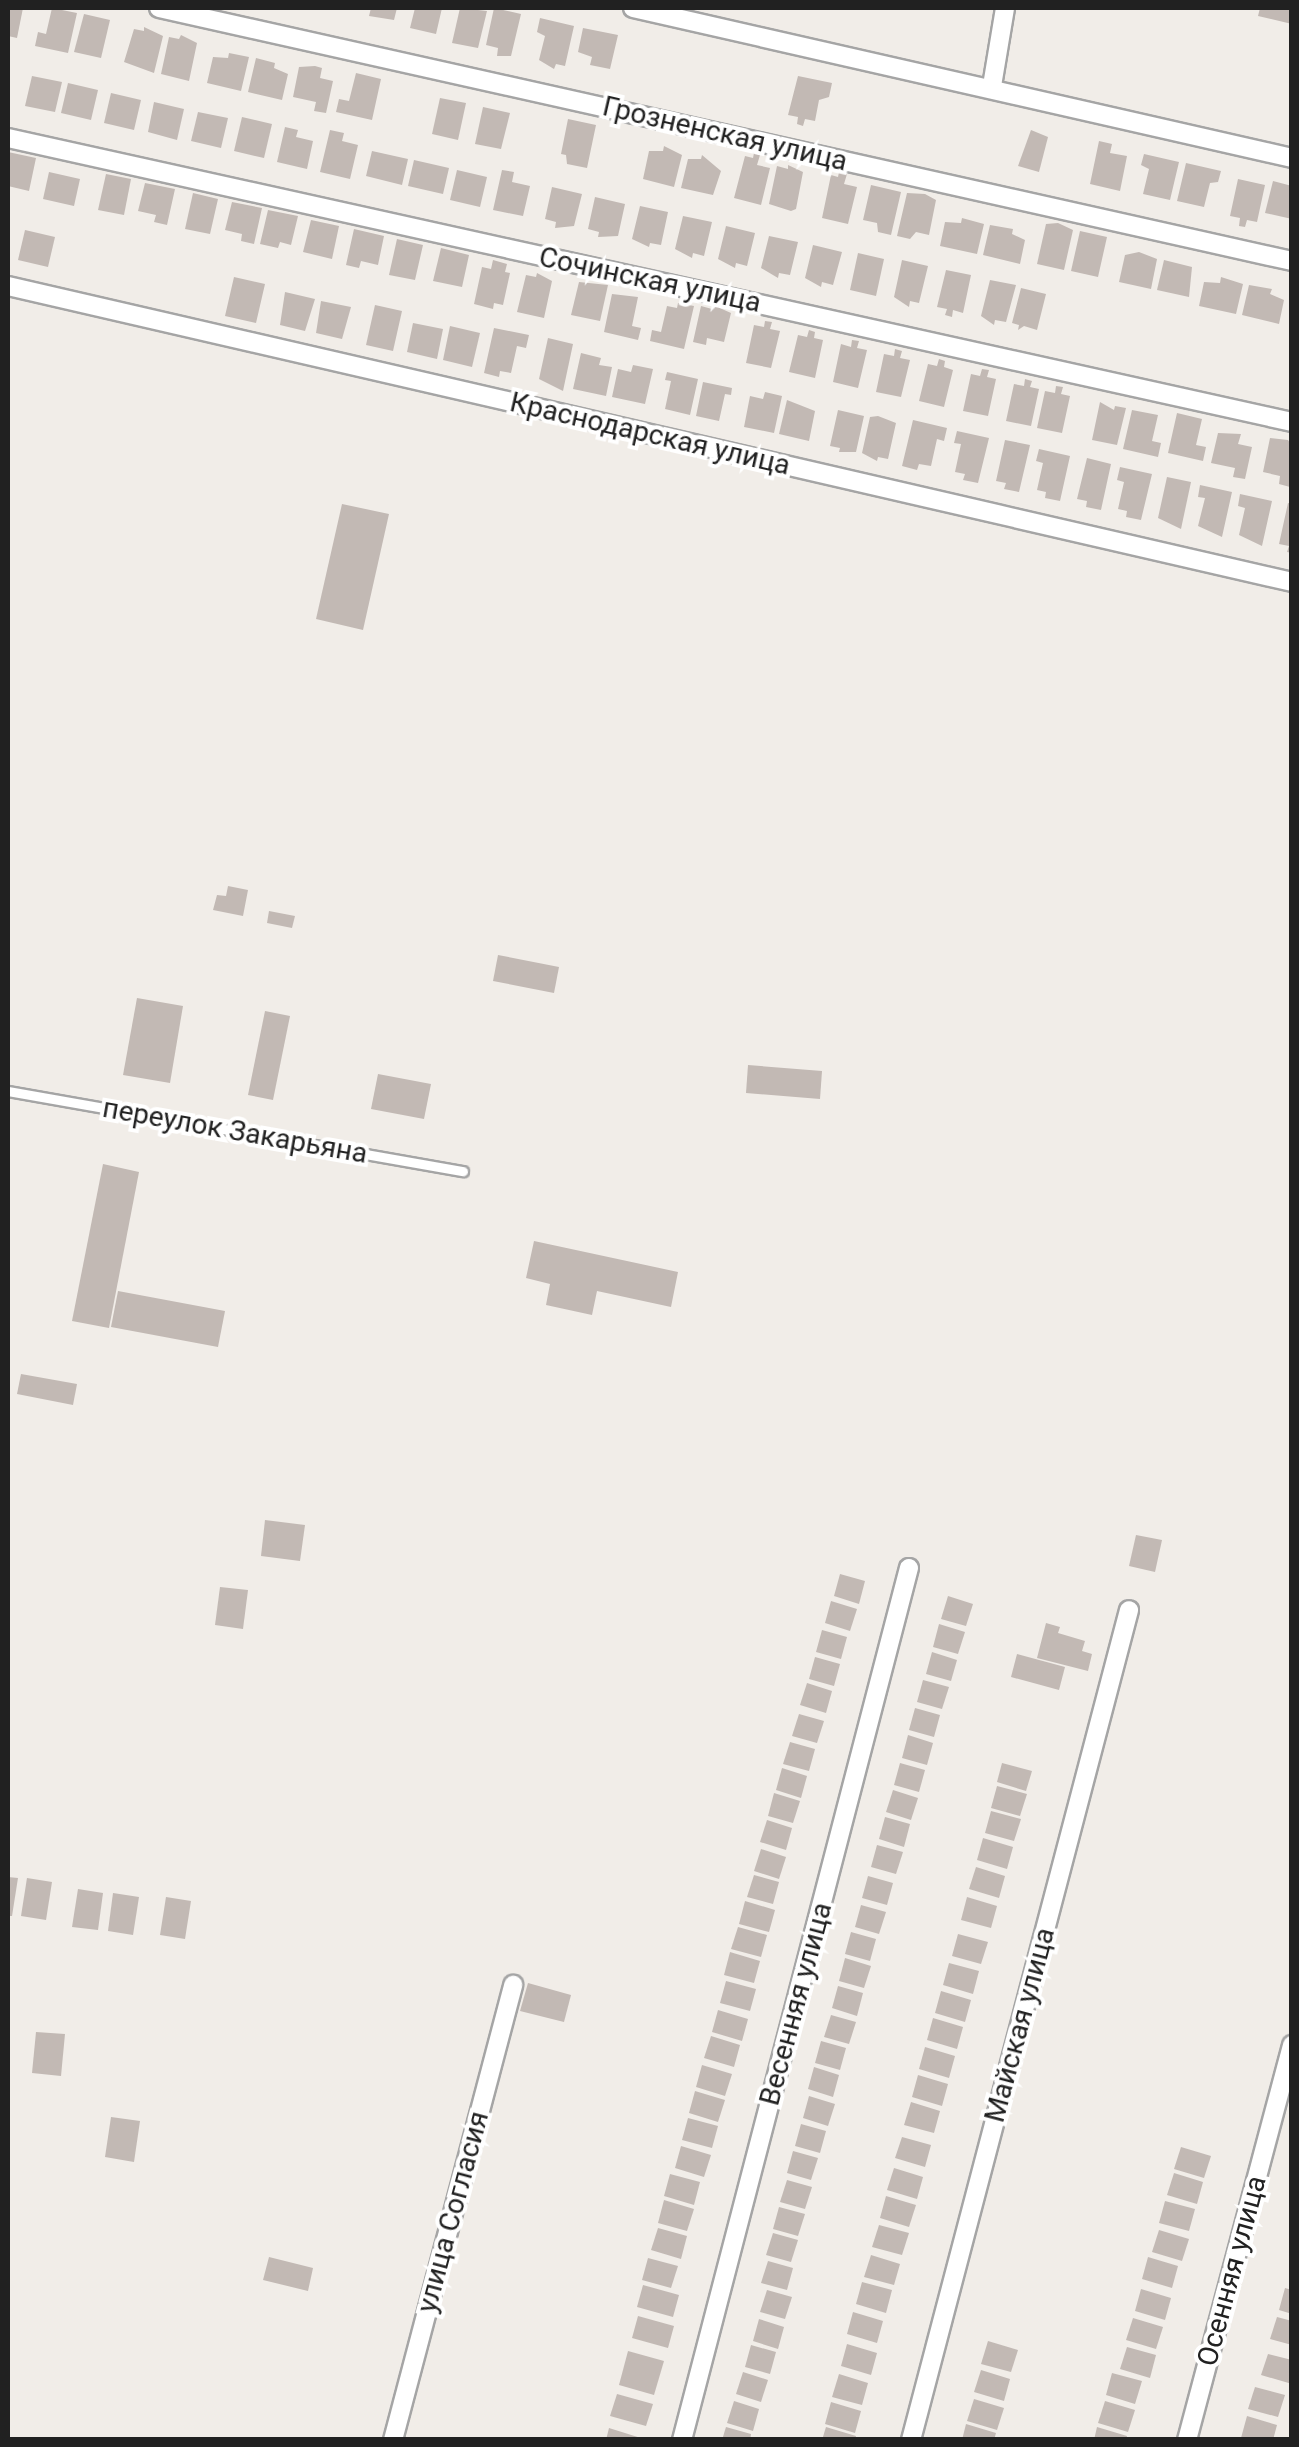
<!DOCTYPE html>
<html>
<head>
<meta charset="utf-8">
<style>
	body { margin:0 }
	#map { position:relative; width:1299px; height:2447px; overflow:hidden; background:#f1ede8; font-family:Roboto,sans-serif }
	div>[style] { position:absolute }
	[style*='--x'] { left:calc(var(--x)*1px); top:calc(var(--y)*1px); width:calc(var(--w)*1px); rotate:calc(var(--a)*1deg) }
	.building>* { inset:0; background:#c2b9b4 }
	.roads { filter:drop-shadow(2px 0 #a5a5a5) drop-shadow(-2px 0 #a5a5a5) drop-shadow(0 2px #a5a5a5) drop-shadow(0 -2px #a5a5a5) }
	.service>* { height:9px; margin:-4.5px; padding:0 4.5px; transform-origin:4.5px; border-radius:4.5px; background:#fff }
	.minor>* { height:18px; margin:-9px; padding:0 9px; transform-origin:9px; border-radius:9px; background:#fff }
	span { translate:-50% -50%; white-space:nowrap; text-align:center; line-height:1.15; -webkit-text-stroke:8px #fff; paint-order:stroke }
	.street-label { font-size:28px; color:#212121 }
	.frame { position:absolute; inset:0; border:10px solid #212121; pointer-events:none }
</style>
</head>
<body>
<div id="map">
	<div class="building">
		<i style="clip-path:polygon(8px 8px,23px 8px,17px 38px,8px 36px)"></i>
		<i style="clip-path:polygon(52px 8px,77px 13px,68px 53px,35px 46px,38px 32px,46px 34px)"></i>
		<i style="clip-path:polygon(371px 8px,397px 8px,394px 20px,369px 16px)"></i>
		<i style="clip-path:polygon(415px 8px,442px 8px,436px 34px,410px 28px)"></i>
		<i style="clip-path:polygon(460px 8px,487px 11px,478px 48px,452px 43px)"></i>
		<i style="clip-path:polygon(494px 8px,521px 14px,511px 56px,497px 56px,498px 48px,486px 45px)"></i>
		<i style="clip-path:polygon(1260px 8px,1292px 8px,1292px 24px,1258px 16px)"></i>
		<i style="clip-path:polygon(84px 14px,110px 20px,101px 58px,74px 52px)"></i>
		<i style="clip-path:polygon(540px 18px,574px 26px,565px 66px,556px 64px,554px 69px,539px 60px,545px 36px,537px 32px)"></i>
		<i style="clip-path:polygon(144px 27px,163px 36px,154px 73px,124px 62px,134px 29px,144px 31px)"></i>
		<i style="clip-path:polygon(583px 28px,618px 35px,610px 69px,590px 65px,592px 57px,578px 52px)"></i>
		<i style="clip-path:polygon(181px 35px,197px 43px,189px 81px,161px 74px,169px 37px,179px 39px)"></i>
		<i style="clip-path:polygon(229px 53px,249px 57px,241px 91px,207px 83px,213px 57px,228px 58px)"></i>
		<i style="clip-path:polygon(256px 58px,275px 63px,274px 68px,288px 74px,282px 100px,248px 92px)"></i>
		<i style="clip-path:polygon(315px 66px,322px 68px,320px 78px,333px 81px,326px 113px,314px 111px,316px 102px,293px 97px,299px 67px)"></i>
		<i style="clip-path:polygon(356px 73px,381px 79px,372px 120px,336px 112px,339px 99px,349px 101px)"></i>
		<i style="clip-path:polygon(32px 76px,62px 82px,55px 112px,25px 106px)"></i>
		<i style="clip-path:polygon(798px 76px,832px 83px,829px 97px,819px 100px,815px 121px,805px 119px,803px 126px,797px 124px,798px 117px,788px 115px)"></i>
		<i style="clip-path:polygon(68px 83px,98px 90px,91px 120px,61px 113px)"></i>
		<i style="clip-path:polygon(111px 93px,141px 100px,134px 130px,104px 123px)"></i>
		<i style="clip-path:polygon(440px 98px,466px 103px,458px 140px,432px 134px)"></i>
		<i style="clip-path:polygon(154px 102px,184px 109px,177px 140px,148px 132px)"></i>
		<i style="clip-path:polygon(483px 107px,510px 113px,501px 149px,475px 144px)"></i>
		<i style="clip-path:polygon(198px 112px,228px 118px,221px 148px,191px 141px)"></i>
		<i style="clip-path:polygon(242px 117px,272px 124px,264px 158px,234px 151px)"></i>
		<i style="clip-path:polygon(568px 119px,596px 125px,587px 168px,567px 164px,566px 155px,561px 154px)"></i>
		<i style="clip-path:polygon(285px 127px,298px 130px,296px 137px,313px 141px,307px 169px,277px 162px)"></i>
		<i style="clip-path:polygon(330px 130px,344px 133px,342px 141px,358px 145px,350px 179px,320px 172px)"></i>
		<i style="clip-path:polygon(1031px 130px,1048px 137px,1039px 172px,1018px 166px)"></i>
		<i style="clip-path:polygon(1099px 141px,1112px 144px,1110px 153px,1127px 156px,1120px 191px,1090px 184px)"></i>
		<i style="clip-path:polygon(664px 146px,682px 155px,674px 187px,643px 179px,649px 151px,663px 151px)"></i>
		<i style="clip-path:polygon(372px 151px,408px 159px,402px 185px,366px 176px)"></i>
		<i style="clip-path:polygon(8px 152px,36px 158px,29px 191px,8px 186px)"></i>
		<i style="clip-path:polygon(754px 153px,760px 155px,757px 165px,770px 168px,761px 205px,734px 198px,745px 156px,753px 158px)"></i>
		<i style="clip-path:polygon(1144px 154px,1179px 162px,1170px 200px,1143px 194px,1149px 169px,1141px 165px)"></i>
		<i style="clip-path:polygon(702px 155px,721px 171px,713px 195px,681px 188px,688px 159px,701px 159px)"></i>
		<i style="clip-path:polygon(414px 160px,449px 168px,443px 194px,408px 186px)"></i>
		<i style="clip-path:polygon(1186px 163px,1221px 171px,1218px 182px,1210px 183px,1204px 207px,1177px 201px)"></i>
		<i style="clip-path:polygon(788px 165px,803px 172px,796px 209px,791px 211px,769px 204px,777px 166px,788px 169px)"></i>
		<i style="clip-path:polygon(457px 170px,487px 177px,480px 207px,450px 200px)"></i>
		<i style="clip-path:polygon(502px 170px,514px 172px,512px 182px,530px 186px,523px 216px,493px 210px)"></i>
		<i style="clip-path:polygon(49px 172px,80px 179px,74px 206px,43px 199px)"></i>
		<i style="clip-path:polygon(839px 172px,847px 174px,844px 184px,857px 187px,848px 224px,822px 218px,831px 175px,838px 177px)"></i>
		<i style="clip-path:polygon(106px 174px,131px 179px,124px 215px,98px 210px)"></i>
		<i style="clip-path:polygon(1238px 179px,1265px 185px,1257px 222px,1247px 220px,1245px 227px,1239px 226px,1240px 218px,1230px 216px)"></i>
		<i style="clip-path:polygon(1273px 181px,1292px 186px,1292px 219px,1265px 213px)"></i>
		<i style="clip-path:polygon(145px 183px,175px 189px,167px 225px,154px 222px,156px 215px,138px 211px)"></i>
		<i style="clip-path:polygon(871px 185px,901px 192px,891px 235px,878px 232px,877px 223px,863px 220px)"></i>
		<i style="clip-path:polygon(552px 187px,582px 194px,574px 226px,555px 228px,556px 222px,545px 219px)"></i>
		<i style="clip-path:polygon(193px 193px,218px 199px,210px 234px,185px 229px)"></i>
		<i style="clip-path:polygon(907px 193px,925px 194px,936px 200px,929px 235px,916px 232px,910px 239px,897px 236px)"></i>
		<i style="clip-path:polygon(595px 197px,625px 204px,618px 236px,598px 237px,599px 232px,588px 229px)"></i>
		<i style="clip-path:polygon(232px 202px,262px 208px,254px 244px,241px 241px,242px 234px,225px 230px)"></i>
		<i style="clip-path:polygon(640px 206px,668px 212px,661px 245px,650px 243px,649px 247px,632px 239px)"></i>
		<i style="clip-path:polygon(268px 210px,298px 216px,291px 245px,280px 242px,278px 248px,260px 244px)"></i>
		<i style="clip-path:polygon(683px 216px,712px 222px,704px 256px,693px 253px,692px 258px,675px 249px)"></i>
		<i style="clip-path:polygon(962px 218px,984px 224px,977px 254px,940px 246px,945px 222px,961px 223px)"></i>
		<i style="clip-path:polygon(311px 220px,339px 226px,332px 259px,303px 252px)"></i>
		<i style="clip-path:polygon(1058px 223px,1073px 230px,1064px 270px,1037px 264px,1046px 224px)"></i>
		<i style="clip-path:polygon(990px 225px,1013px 229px,1012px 234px,1025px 240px,1020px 264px,983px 255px)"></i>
		<i style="clip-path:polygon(726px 226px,755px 233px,747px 266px,736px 263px,735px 268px,718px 259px)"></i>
		<i style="clip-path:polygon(354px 229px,384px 236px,378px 265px,361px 261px,359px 268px,346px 265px)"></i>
		<i style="clip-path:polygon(25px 230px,55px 237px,48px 267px,18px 260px)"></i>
		<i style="clip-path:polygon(1080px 231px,1107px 237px,1098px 277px,1071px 271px)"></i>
		<i style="clip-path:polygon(769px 236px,798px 242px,790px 275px,779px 273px,778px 278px,761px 268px)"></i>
		<i style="clip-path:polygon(397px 239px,423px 245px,415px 280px,389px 275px)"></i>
		<i style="clip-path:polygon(813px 245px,842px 252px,833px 285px,822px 282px,821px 287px,805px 278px)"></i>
		<i style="clip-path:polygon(441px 248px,469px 255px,462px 287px,433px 281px)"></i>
		<i style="clip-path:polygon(1139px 252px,1157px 259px,1151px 289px,1119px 282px,1125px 255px)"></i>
		<i style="clip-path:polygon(858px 253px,884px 259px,876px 296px,850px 290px)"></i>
		<i style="clip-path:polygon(493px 260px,507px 264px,505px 272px,510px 273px,503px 305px,494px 303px,493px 309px,474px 304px,482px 267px,491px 269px)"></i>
		<i style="clip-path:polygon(902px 260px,928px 266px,919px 303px,910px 301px,909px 307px,894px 297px)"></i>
		<i style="clip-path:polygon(1164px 260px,1192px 267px,1189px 297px,1157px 290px)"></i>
		<i style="clip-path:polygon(946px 270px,971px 275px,963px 313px,953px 310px,952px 317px,945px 315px,947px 309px,937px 307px)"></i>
		<i style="clip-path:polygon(537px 273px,552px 281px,544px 318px,517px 312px,526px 275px,536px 277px)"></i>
		<i style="clip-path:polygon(234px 277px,265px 284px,256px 323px,225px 316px)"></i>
		<i style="clip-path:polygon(1221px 277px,1243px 284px,1236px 314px,1199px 306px,1204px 282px,1220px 283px)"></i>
		<i style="clip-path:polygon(990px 280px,1016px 285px,1006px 322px,995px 320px,994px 325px,981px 316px)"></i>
		<i style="clip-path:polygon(579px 282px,608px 285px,600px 321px,571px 315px)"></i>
		<i style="clip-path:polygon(1249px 285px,1272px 289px,1270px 294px,1284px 300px,1279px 324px,1242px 315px)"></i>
		<i style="clip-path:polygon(1021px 288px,1046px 294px,1037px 330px,1024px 326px,1018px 330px,1019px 325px,1012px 323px)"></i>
		<i style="clip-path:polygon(285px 292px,315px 299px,305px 331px,280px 325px)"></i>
		<i style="clip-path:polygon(612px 294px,638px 297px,632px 326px,641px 328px,638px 340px,604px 332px)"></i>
		<i style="clip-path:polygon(321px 301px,351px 307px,342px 339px,316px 333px)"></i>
		<i style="clip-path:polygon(678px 303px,694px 306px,684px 349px,650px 341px,652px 330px,661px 332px,667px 306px,677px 308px)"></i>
		<i style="clip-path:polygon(375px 305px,402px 311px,393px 351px,366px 345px)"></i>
		<i style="clip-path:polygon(713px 305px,731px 313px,724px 342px,707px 338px,706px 345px,693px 342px,701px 306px,712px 309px)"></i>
		<i style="clip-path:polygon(765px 321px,772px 322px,770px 329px,780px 331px,771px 368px,746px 363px,754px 325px,764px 327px)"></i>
		<i style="clip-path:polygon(413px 323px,443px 329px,437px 359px,407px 352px)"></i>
		<i style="clip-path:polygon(450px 326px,480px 333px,472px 367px,443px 360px)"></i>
		<i style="clip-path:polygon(494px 328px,529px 335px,526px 348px,517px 346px,511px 373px,500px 371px,499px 377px,484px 373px)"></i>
		<i style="clip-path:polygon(809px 330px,815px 332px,814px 338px,823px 340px,815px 378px,789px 372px,798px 335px,807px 337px)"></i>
		<i style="clip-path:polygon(548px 338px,573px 344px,563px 391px,539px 379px)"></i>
		<i style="clip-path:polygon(852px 340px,859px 341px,857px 348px,867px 350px,858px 388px,833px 382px,841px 344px,851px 347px)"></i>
		<i style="clip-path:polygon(895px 349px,902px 351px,900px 358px,910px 360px,901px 397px,876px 392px,884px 354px,894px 356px)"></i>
		<i style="clip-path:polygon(581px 353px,601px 358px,599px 365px,612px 367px,606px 396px,573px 389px)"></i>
		<i style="clip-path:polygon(939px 359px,945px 361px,944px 367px,953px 370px,944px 407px,919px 401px,928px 364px,937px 366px)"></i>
		<i style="clip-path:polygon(633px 365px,653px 369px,645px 404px,612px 397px,618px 369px,631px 372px)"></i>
		<i style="clip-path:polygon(982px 369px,989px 370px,987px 377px,996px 379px,988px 416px,963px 411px,971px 374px,980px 376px)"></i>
		<i style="clip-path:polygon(667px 372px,698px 379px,690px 415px,665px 409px,671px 381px,665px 380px)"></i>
		<i style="clip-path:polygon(1025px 379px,1032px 381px,1030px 387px,1039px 389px,1031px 426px,1006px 421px,1014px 384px,1024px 386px)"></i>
		<i style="clip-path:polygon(703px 382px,732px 388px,731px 395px,725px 394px,719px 421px,696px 416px)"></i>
		<i style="clip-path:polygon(1056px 386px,1063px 387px,1061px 394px,1070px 396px,1062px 433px,1037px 428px,1045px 391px,1055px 393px)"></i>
		<i style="clip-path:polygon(765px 392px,782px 396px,774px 433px,744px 427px,750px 396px,763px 399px)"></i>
		<i style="clip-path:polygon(787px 400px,815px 411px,809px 441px,779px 434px)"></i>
		<i style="clip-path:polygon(1100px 402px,1114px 410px,1115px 406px,1126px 408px,1117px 445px,1092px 440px)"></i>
		<i style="clip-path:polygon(838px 410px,864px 416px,856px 452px,839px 452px,840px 448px,830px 446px)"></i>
		<i style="clip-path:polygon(1132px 410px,1158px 415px,1152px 441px,1161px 443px,1158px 457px,1123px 449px)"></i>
		<i style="clip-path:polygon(1177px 413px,1202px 419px,1196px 445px,1206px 447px,1203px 461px,1168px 453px)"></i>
		<i style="clip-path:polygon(878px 416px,896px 423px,888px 459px,878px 457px,877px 461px,862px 453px,870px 417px)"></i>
		<i style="clip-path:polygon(913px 420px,947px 428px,944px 441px,937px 439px,931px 466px,919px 464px,917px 470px,902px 466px)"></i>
		<i style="clip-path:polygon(957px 431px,989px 438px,978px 483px,963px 480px,965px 474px,955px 472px,961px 444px,954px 443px)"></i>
		<i style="clip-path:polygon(1218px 433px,1241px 434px,1238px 444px,1252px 447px,1245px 479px,1233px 477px,1235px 468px,1211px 463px)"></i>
		<i style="clip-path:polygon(1270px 438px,1288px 440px,1292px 446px,1290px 487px,1279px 484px,1280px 476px,1263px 472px)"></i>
		<i style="clip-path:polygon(1005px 440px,1030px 445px,1019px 492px,1004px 489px,1006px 483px,996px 481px)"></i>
		<i style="clip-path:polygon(1039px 449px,1070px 456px,1060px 501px,1045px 498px,1046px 492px,1037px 490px,1043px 463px,1036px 461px)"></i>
		<i style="clip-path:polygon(1087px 458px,1111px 464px,1101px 510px,1086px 507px,1087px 501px,1077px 499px)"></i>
		<i style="clip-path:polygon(1120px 467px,1152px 474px,1141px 520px,1126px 517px,1127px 511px,1118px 509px,1124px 482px,1117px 480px)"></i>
		<i style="clip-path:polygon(1167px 477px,1191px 482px,1181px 529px,1158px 518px)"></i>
		<i style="clip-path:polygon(1200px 485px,1232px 492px,1222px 537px,1198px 526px,1205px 498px,1198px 497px)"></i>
		<i style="clip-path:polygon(1240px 494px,1272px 501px,1262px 546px,1239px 535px,1245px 508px,1238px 506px)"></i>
		<i style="clip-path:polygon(1288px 503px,1292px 504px,1292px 553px,1287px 552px,1289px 546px,1279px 544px)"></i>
		<i style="clip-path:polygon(342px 504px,389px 514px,363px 630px,316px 619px)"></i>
		<i style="clip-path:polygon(228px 886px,248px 890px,243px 916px,213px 910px,217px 895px,226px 896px)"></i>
		<i style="clip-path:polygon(269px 911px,295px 916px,292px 928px,267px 923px)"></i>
		<i style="clip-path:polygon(498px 955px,559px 967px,554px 993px,493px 981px)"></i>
		<i style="clip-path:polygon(137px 998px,183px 1006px,170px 1083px,123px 1075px)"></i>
		<i style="clip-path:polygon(265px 1011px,290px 1016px,273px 1100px,248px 1095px)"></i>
		<i style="clip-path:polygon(748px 1065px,822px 1071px,820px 1099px,746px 1093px)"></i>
		<i style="clip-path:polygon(378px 1074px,431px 1084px,424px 1119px,371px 1109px)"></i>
		<i style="clip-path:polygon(103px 1164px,139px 1172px,109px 1328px,72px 1321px)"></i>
		<i style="clip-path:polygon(534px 1241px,678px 1272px,671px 1307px,597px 1291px,592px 1315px,546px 1305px,550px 1284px,526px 1278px)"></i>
		<i style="clip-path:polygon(118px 1291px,225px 1311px,218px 1347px,111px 1327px)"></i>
		<i style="clip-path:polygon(21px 1374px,77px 1384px,73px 1405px,17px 1394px)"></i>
		<i style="clip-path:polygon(265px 1520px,305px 1525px,300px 1561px,261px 1556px)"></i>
		<i style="clip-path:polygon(1136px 1535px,1162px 1540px,1155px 1572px,1129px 1566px)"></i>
		<i style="clip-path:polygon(840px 1574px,865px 1581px,859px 1604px,834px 1596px)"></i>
		<i style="clip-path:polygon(220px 1587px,248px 1590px,243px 1629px,215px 1625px)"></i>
		<i style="clip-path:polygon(948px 1596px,973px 1604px,966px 1626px,941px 1619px)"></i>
		<i style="clip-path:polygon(831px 1601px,857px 1609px,850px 1631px,825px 1623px)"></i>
		<i style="clip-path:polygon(1046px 1623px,1060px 1627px,1058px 1633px,1085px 1641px,1082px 1651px,1092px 1654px,1088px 1671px,1037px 1658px)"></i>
		<i style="clip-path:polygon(939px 1624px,965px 1632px,958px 1654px,933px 1647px)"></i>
		<i style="clip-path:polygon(822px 1630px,847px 1637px,841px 1659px,816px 1652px)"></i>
		<i style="clip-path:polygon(932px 1652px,957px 1660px,951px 1681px,926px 1674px)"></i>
		<i style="clip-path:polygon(1017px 1654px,1065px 1667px,1059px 1690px,1011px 1677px)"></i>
		<i style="clip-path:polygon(815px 1657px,840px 1664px,834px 1686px,809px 1679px)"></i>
		<i style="clip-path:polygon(923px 1680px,949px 1687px,942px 1709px,917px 1702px)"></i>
		<i style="clip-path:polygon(807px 1683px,832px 1691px,826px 1713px,800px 1705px)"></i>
		<i style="clip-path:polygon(915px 1708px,940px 1715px,934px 1737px,909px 1730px)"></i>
		<i style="clip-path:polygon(799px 1714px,824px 1721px,817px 1743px,792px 1736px)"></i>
		<i style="clip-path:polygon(908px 1735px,933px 1743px,927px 1765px,902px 1758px)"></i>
		<i style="clip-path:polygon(790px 1742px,815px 1749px,809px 1771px,783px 1764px)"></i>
		<i style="clip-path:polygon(900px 1763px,925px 1770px,919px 1792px,894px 1785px)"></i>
		<i style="clip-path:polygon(1002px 1763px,1032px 1771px,1026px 1791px,997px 1782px)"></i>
		<i style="clip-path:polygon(782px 1768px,807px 1776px,801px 1798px,776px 1790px)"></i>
		<i style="clip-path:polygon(997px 1786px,1027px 1794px,1020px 1816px,991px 1808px)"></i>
		<i style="clip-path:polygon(893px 1790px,918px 1798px,911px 1820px,886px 1812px)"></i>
		<i style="clip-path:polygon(774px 1793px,800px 1801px,793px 1823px,768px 1816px)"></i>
		<i style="clip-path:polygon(991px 1811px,1021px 1819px,1014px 1841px,985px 1833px)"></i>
		<i style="clip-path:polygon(885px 1817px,910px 1824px,904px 1847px,879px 1839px)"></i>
		<i style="clip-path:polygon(767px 1820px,792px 1828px,786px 1850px,760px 1842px)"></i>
		<i style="clip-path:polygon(983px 1838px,1013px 1847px,1007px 1869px,977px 1860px)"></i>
		<i style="clip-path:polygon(877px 1845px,903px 1852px,896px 1874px,871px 1867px)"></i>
		<i style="clip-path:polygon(761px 1849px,786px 1857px,779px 1879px,754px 1871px)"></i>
		<i style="clip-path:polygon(976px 1867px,1005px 1876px,999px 1898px,969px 1889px)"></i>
		<i style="clip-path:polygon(754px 1875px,779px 1882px,773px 1904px,747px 1897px)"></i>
		<i style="clip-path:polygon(868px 1876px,893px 1883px,887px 1905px,862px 1898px)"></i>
		<i style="clip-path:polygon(8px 1877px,18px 1878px,12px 1916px,8px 1916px)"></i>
		<i style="clip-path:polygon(27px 1878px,52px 1882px,46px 1920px,21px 1916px)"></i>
		<i style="clip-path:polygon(78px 1889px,103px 1893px,98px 1930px,72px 1927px)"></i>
		<i style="clip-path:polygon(113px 1893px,139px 1897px,133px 1935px,108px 1931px)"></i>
		<i style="clip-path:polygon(166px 1897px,191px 1901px,185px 1939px,160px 1935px)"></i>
		<i style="clip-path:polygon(967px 1897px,997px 1906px,991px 1928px,961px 1920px)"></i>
		<i style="clip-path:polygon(745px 1901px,775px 1910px,769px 1932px,739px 1924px)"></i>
		<i style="clip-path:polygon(861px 1905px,886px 1912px,879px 1934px,855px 1927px)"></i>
		<i style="clip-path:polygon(738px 1927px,767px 1935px,761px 1957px,731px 1949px)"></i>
		<i style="clip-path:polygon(851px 1932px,876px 1939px,870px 1961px,845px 1954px)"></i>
		<i style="clip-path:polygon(958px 1934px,988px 1942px,981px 1964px,952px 1956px)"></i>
		<i style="clip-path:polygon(730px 1952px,760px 1961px,754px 1983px,724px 1975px)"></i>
		<i style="clip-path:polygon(845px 1958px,871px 1966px,864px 1988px,839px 1981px)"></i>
		<i style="clip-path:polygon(949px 1963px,979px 1971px,973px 1994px,943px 1985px)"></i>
		<i style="clip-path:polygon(726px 1981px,756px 1989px,750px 2011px,720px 2003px)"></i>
		<i style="clip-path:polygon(528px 1983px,571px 1995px,564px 2022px,520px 2011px)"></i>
		<i style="clip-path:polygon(838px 1986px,863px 1993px,857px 2016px,832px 2008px)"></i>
		<i style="clip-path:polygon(941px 1991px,971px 2000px,965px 2022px,935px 2013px)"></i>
		<i style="clip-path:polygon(718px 2010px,748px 2019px,742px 2041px,712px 2032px)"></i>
		<i style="clip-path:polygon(831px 2015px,856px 2022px,849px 2044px,824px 2037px)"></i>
		<i style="clip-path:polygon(933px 2018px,963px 2027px,957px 2049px,927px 2040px)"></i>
		<i style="clip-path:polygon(36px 2032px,65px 2034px,61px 2076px,32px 2073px)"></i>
		<i style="clip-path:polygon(711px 2036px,740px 2045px,734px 2067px,704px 2058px)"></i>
		<i style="clip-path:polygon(821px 2041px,846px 2048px,840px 2070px,815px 2063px)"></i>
		<i style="clip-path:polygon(925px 2047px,955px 2056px,949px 2078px,919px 2069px)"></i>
		<i style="clip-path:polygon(702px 2065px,732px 2074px,725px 2096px,696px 2087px)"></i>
		<i style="clip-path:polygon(814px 2067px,839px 2075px,833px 2097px,808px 2089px)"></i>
		<i style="clip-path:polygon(918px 2075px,948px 2084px,942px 2106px,912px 2097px)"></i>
		<i style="clip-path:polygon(695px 2091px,725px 2100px,718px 2122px,689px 2113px)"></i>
		<i style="clip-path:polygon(809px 2096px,835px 2104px,828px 2126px,803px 2118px)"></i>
		<i style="clip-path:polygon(911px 2102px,940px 2111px,934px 2133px,904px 2125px)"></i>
		<i style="clip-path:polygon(111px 2117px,140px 2121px,134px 2162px,105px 2157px)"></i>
		<i style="clip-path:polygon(688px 2118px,718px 2126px,712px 2148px,682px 2140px)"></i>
		<i style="clip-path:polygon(801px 2124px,826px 2131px,820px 2153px,795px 2146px)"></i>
		<i style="clip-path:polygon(902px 2137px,931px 2145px,925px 2167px,895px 2158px)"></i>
		<i style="clip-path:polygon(681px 2146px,711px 2155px,704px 2177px,675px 2168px)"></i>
		<i style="clip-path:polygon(1181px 2147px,1211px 2156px,1204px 2178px,1174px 2169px)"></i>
		<i style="clip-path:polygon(793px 2151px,818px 2158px,811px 2180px,787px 2173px)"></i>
		<i style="clip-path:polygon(894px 2168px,923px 2177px,917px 2199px,887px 2190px)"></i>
		<i style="clip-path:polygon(1174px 2173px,1203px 2182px,1197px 2204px,1167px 2195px)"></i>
		<i style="clip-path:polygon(670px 2174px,700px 2182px,694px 2205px,664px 2196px)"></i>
		<i style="clip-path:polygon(787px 2180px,812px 2187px,805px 2209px,780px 2202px)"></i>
		<i style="clip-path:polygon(886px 2196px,916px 2205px,909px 2227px,880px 2218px)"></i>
		<i style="clip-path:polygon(664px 2200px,694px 2209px,687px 2231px,658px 2223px)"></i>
		<i style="clip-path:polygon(1165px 2201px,1195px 2209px,1189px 2231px,1159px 2223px)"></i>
		<i style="clip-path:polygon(779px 2207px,805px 2214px,798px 2236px,773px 2229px)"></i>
		<i style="clip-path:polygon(879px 2225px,909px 2233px,902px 2255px,872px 2247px)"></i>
		<i style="clip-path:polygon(658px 2228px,687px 2236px,681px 2259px,651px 2250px)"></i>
		<i style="clip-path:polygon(1159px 2230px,1189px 2239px,1182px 2261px,1152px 2252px)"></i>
		<i style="clip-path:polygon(773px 2233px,798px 2240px,791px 2262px,766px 2255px)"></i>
		<i style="clip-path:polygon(871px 2255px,900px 2264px,894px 2285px,864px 2277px)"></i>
		<i style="clip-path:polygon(269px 2257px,313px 2268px,308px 2291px,263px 2280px)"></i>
		<i style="clip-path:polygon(1148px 2257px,1178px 2266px,1172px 2288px,1142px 2279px)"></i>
		<i style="clip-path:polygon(648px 2258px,678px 2266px,671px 2288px,642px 2280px)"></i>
		<i style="clip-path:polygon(768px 2261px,793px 2268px,787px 2290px,761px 2283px)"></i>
		<i style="clip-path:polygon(862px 2282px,892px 2290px,886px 2313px,856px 2304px)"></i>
		<i style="clip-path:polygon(643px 2285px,679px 2295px,673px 2317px,637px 2307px)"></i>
		<i style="clip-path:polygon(1285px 2288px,1292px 2290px,1292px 2314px,1279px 2310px)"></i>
		<i style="clip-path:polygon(1141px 2289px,1171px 2298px,1165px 2320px,1135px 2311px)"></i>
		<i style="clip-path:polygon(767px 2290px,792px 2297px,785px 2319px,760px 2312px)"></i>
		<i style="clip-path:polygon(853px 2312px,883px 2321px,877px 2343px,847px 2334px)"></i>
		<i style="clip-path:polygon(638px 2316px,674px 2326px,668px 2348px,632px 2338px)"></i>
		<i style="clip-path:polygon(1277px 2317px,1292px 2321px,1292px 2345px,1270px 2339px)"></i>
		<i style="clip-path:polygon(1133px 2318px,1163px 2327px,1156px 2349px,1126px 2340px)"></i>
		<i style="clip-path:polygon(759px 2319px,784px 2327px,778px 2349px,753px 2341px)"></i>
		<i style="clip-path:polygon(988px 2341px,1018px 2350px,1011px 2372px,981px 2364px)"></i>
		<i style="clip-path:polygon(847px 2344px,877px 2353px,871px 2375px,841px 2366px)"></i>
		<i style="clip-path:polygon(751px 2345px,776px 2352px,770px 2374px,745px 2367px)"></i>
		<i style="clip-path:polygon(1127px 2347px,1156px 2355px,1150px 2378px,1120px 2369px)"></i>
		<i style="clip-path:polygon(628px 2351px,664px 2361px,654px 2395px,619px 2385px)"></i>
		<i style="clip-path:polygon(1268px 2354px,1292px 2360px,1292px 2384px,1261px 2375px)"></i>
		<i style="clip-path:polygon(981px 2370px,1010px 2379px,1004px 2401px,974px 2392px)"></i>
		<i style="clip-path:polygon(743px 2372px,768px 2380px,761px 2402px,736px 2394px)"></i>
		<i style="clip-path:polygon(1112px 2373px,1142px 2381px,1135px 2404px,1106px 2395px)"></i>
		<i style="clip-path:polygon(839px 2374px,868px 2383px,862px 2405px,832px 2397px)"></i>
		<i style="clip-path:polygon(1255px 2387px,1285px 2395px,1278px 2417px,1248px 2409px)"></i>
		<i style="clip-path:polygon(617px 2394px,653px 2404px,646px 2426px,610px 2416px)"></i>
		<i style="clip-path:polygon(974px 2399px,1004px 2408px,997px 2430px,967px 2421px)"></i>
		<i style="clip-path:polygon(734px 2401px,759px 2409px,753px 2431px,727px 2423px)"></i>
		<i style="clip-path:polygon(1105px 2401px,1135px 2410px,1128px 2432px,1098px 2423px)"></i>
		<i style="clip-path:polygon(831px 2402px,861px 2411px,855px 2433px,825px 2424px)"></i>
		<i style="clip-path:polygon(1247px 2416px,1277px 2425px,1273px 2440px,1241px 2438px)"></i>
		<i style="clip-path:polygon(966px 2424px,996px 2433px,994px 2440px,962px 2440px)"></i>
		<i style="clip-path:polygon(726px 2427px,751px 2434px,750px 2440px,722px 2440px)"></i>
		<i style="clip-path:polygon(826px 2427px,856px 2436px,855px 2440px,822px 2440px)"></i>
		<i style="clip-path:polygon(1097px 2427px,1127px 2436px,1126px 2440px,1094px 2440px)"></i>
		<i style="clip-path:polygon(609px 2428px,644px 2439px,644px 2440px,606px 2440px)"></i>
	</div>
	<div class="roads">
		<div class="service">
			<i style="--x:8;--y:1091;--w:462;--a:10"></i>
		</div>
		<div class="minor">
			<i style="--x:159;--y:8;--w:1161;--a:12.59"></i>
			<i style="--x:633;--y:8;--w:676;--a:12.82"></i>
			<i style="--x:992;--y:86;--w:79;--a:-80.5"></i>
			<i style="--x:8;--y:138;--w:1315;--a:12.47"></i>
			<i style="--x:8;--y:286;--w:1318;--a:12.98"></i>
			<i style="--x:393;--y:2440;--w:471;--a:-75.2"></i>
			<i style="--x:682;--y:2440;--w:901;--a:-75.41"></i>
			<i style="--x:911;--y:2440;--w:858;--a:-75.28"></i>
			<i style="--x:1187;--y:2440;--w:409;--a:-75.1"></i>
		</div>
	</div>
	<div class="street-label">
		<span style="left:725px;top:134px;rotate:13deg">Грозненская улица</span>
		<span style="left:650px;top:280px;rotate:12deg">Сочинская улица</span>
		<span style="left:650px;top:434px;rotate:13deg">Краснодарская улица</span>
		<span style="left:235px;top:1131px;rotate:10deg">переулок Закарьяна</span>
		<span style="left:796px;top:2004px;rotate:-75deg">Весенняя улица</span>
		<span style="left:1020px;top:2025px;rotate:-75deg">Майская улица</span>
		<span style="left:453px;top:2212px;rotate:-75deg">улица Согласия</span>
		<span style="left:1232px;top:2271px;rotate:-75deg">Осенняя улица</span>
	</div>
	<div class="frame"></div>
</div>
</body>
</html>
